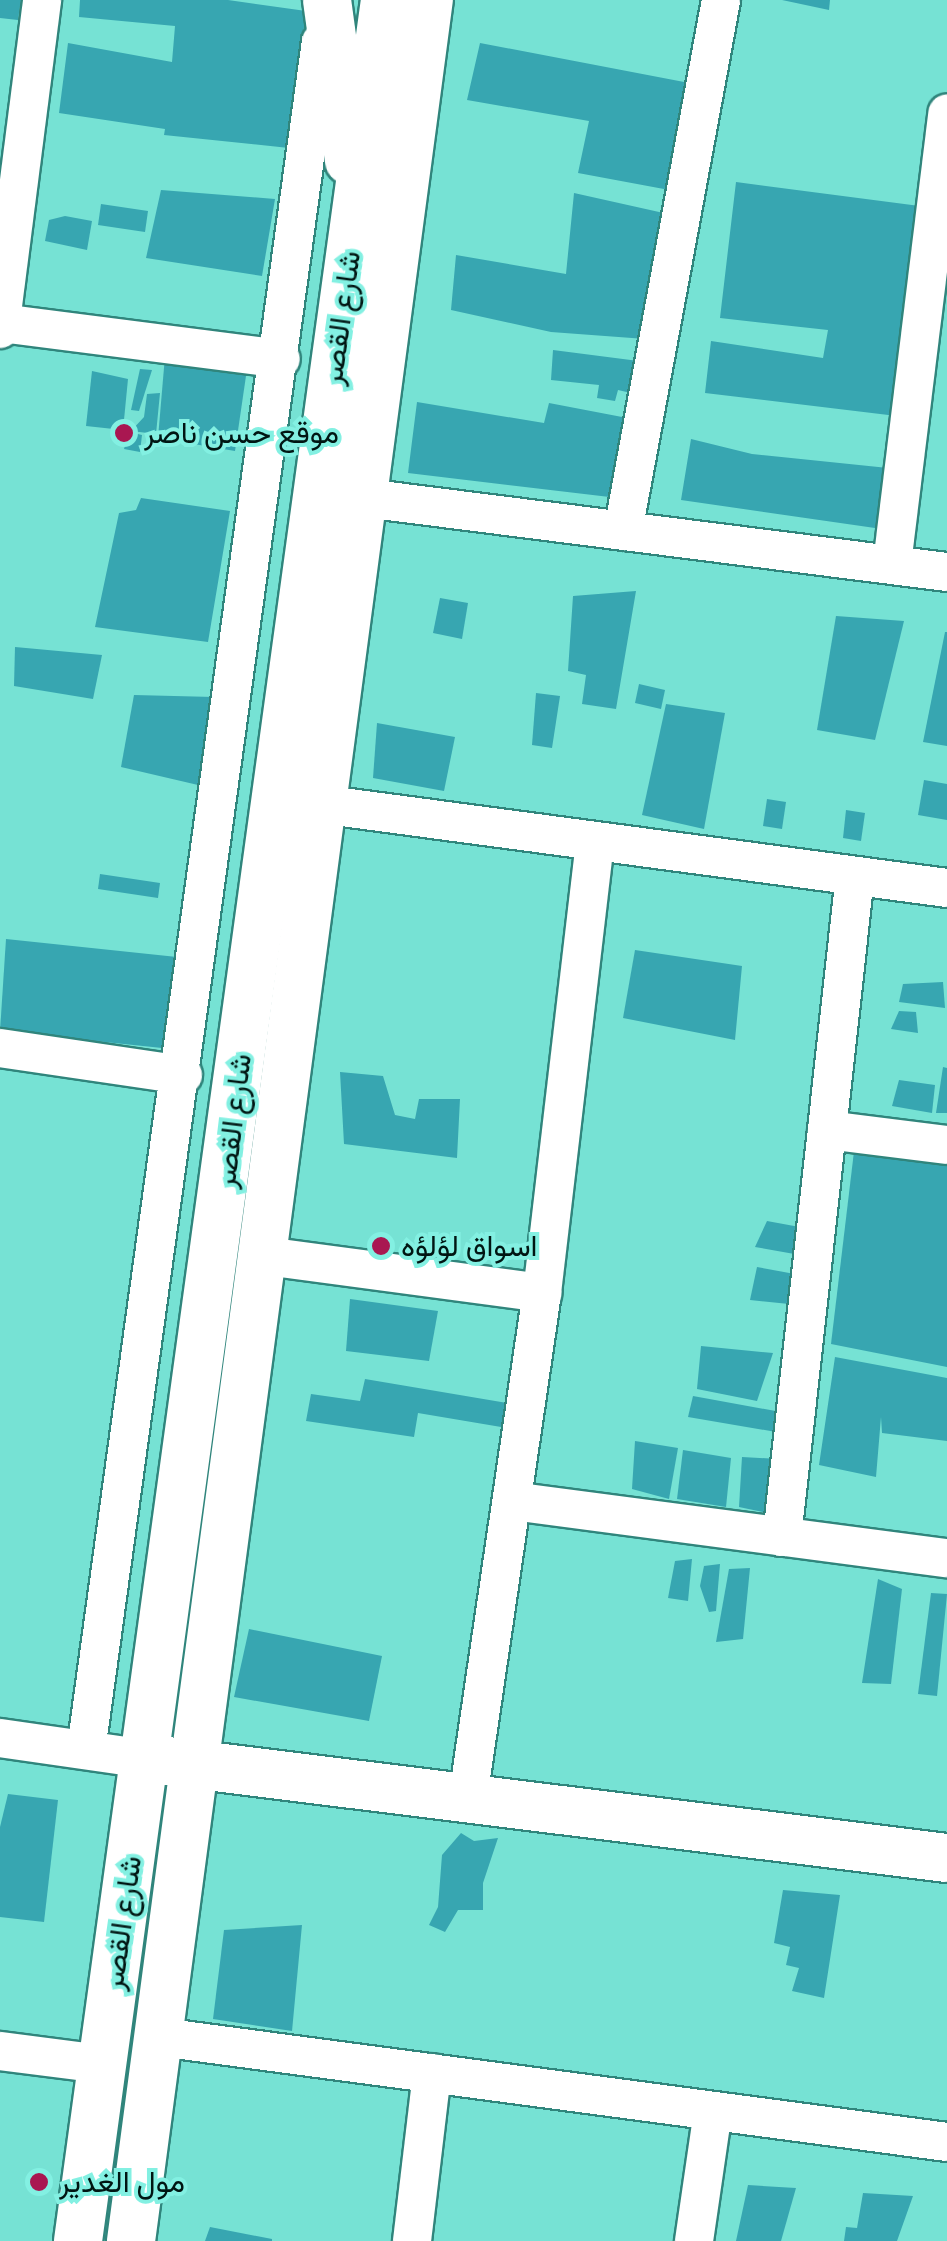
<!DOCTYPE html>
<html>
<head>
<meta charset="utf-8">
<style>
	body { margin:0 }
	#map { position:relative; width:947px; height:2241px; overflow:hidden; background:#76e2d4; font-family:"Roboto Condensed",Vazirmatn,sans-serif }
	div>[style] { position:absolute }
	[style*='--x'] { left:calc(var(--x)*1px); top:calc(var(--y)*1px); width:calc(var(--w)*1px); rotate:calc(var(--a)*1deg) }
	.building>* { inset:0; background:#37a6b1 }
	.roads { filter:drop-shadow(2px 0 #30857c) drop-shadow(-2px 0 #30857c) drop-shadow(0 2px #30857c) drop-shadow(0 -2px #30857c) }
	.minor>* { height:38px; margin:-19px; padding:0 19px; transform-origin:19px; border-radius:19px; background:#fff }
	.tertiary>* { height:48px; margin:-24px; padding:0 24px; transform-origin:24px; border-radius:24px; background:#fff }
	.dots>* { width:28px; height:28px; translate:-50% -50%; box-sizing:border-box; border:5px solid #83f0e2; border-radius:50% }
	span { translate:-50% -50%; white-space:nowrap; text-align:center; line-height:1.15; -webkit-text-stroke:8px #83f0e2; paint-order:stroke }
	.street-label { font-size:30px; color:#001613 }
	.poi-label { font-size:30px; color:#001613 }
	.left { translate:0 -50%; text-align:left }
</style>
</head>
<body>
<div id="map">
	<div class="building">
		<i style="clip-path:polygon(0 0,21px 0,18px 20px,0 18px)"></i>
		<i style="clip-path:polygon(80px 0,228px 0,306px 11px,289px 148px,164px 135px,165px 129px,59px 113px,68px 43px,172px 62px,175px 26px,79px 17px)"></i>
		<i style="clip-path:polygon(782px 0,830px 0,829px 10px)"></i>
		<i style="clip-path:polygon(480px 43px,705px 86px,680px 192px,578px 173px,589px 121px,467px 100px)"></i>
		<i style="clip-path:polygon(736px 182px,935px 208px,905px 417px,705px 393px,711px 341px,823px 358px,828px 330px,720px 318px)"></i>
		<i style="clip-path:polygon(161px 190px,275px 199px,262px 276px,146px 258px)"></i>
		<i style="clip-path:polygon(574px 193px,677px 216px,659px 340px,551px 332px,451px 310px,456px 255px,566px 274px)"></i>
		<i style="clip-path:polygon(101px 204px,148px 211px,145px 232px,98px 225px)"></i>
		<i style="clip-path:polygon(65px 216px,92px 221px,87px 250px,45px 241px,49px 220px)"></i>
		<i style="clip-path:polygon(553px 350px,654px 363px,644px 396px,618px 390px,615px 401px,597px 398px,599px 385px,551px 380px)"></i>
		<i style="clip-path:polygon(165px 356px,247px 369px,235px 451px,158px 438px)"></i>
		<i style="clip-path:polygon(140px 369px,152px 370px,139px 411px,131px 410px)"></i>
		<i style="clip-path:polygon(92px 371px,128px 379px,123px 430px,86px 426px)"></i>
		<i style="clip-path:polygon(160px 393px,156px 434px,131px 431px,144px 417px,147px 394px)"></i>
		<i style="clip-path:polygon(417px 402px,544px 423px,549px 403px,643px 421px,618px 498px,408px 473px)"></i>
		<i style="clip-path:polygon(129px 432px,142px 435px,140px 452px,124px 449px)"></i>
		<i style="clip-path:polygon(691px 439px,752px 454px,888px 468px,875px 528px,681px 500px)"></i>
		<i style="clip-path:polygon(141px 498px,230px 511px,208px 642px,95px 627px,119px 513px,136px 510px)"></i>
		<i style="clip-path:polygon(636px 591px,616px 709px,582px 704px,586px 675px,568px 671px,573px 596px)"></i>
		<i style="clip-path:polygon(440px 598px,468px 603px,462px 639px,433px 633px)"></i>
		<i style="clip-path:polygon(836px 616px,904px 621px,875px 740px,817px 730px)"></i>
		<i style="clip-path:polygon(945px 632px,947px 632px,947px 746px,923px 742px)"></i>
		<i style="clip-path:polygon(15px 647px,102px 655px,93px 699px,14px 686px)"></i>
		<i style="clip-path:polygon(639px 684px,665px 690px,661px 709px,635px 703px)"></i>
		<i style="clip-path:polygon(536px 693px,560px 696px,552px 748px,532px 745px)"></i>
		<i style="clip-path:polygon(134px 695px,214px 697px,198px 785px,121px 767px)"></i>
		<i style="clip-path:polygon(666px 704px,725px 713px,704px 829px,642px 815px)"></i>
		<i style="clip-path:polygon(377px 723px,455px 737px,444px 791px,373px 778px)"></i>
		<i style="clip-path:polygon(924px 780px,947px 784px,947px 820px,918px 815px)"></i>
		<i style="clip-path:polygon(767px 799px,786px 802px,782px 829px,763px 826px)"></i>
		<i style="clip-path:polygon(846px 810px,865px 813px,861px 841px,843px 838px)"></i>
		<i style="clip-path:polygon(100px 874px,160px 883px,158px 898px,98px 889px)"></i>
		<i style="clip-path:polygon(6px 939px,177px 957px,162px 1048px,0 1031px)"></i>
		<i style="clip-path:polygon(635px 950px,742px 966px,735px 1040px,623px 1018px)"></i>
		<i style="clip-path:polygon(943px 982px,945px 1008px,899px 1002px,903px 984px)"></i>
		<i style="clip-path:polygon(899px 1011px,916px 1012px,918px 1033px,891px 1029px)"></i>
		<i style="clip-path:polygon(943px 1067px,947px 1068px,947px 1113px,936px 1113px)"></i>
		<i style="clip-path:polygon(340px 1072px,383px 1076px,395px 1115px,415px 1119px,419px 1099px,460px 1099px,457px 1158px,344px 1144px)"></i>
		<i style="clip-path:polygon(899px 1080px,935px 1085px,932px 1113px,892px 1106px)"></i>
		<i style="clip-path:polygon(855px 1143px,947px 1156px,947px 1367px,831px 1344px)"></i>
		<i style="clip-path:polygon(767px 1221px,805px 1228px,800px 1255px,755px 1247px)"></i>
		<i style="clip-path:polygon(757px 1267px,800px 1275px,799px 1305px,750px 1300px)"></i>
		<i style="clip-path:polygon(350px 1299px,438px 1311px,429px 1361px,346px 1351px)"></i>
		<i style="clip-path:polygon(701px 1346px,773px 1353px,757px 1401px,697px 1389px)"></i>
		<i style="clip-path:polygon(835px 1357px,947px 1378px,947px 1441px,882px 1433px,881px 1417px,876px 1477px,819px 1465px)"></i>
		<i style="clip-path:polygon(365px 1379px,519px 1405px,513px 1429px,418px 1413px,414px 1437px,306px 1421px,311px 1394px,360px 1401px)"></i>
		<i style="clip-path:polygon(693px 1396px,781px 1412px,782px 1433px,688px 1417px)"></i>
		<i style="clip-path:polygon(635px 1441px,678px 1448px,669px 1499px,632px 1489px)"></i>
		<i style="clip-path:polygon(683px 1450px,731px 1458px,726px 1507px,677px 1499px)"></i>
		<i style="clip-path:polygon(742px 1457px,778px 1459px,773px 1514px,739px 1507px)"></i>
		<i style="clip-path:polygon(692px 1559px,688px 1601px,668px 1598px,675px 1561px)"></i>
		<i style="clip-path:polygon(720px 1564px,716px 1611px,709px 1612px,700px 1586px,704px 1566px)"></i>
		<i style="clip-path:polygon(750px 1568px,743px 1639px,716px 1642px,729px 1569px)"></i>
		<i style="clip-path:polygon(878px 1579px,902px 1589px,891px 1684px,862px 1683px)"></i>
		<i style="clip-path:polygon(931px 1593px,947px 1594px,937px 1696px,918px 1694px)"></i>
		<i style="clip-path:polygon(249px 1629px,382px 1656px,369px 1721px,234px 1697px)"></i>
		<i style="clip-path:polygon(8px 1794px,58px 1800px,44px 1922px,0 1917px,0 1827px)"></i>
		<i style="clip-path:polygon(461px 1833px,474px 1841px,498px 1838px,483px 1883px,483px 1910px,458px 1910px,445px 1932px,429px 1925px,438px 1907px,442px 1855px)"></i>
		<i style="clip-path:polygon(783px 1890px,840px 1895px,824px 1998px,792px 1991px,799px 1968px,786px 1965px,790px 1947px,774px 1943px)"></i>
		<i style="clip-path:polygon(302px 1925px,292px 2031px,213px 2019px,224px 1930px)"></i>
		<i style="clip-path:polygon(748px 2185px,796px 2188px,781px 2241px,736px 2241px)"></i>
		<i style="clip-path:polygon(863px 2193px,913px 2196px,897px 2241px,844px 2241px,846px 2227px,857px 2228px)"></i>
		<i style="clip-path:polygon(210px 2227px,272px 2239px,272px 2241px,205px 2241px)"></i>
	</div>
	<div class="roads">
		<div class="minor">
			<i style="--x:1;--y:323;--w:282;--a:7.3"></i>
			<i style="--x:0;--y:329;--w:332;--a:-82.7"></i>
			<i style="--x:365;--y:498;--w:587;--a:7.25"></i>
			<i style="--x:623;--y:531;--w:540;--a:-79.54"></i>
			<i style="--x:892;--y:564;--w:454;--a:-83"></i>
			<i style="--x:320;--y:804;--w:633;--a:7.63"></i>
			<i style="--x:0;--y:1048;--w:185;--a:8.4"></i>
			<i style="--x:827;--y:1130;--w:121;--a:7.1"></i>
			<i style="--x:258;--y:1255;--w:287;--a:7.6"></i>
			<i style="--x:512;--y:1501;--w:439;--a:7.5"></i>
			<i style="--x:782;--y:1537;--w:665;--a:-83.7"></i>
			<i style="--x:0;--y:1738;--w:147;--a:8.2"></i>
			<i style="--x:86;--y:1750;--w:1724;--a:-82.17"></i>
			<i style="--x:468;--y:1797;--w:509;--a:-81.65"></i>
			<i style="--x:542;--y:1293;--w:453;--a:-83.3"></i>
			<i style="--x:160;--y:2037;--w:794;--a:7.6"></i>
			<i style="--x:0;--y:2051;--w:103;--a:7.3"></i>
			<i style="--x:412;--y:2241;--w:169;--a:-83.2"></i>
			<i style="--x:694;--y:2241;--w:131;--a:-81.7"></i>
		</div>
		<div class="tertiary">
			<i style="--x:327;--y:0;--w:162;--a:82.2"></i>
			<i style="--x:167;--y:1761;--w:786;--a:7.09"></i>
			<i style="--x:78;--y:2241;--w:2262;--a:-82.2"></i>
			<i style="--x:131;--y:2241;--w:2261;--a:-82.43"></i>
		</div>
	</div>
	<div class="dots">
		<i style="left:124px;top:433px;background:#a91751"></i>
		<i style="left:381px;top:1246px;background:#a91751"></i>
		<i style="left:39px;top:2182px;background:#a91751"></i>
	</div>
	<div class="street-label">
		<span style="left:341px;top:318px;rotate:-82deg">شارع القصر</span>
		<span style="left:233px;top:1121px;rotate:-83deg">شارع القصر</span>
		<span style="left:122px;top:1923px;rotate:-82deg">شارع القصر</span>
	</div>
	<div class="poi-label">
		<span class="left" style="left:144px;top:433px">موقع حسن ناصر</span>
		<span class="left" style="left:401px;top:1246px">اسواق لؤلؤه</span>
		<span class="left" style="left:59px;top:2182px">مول الغدير</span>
	</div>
</div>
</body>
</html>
